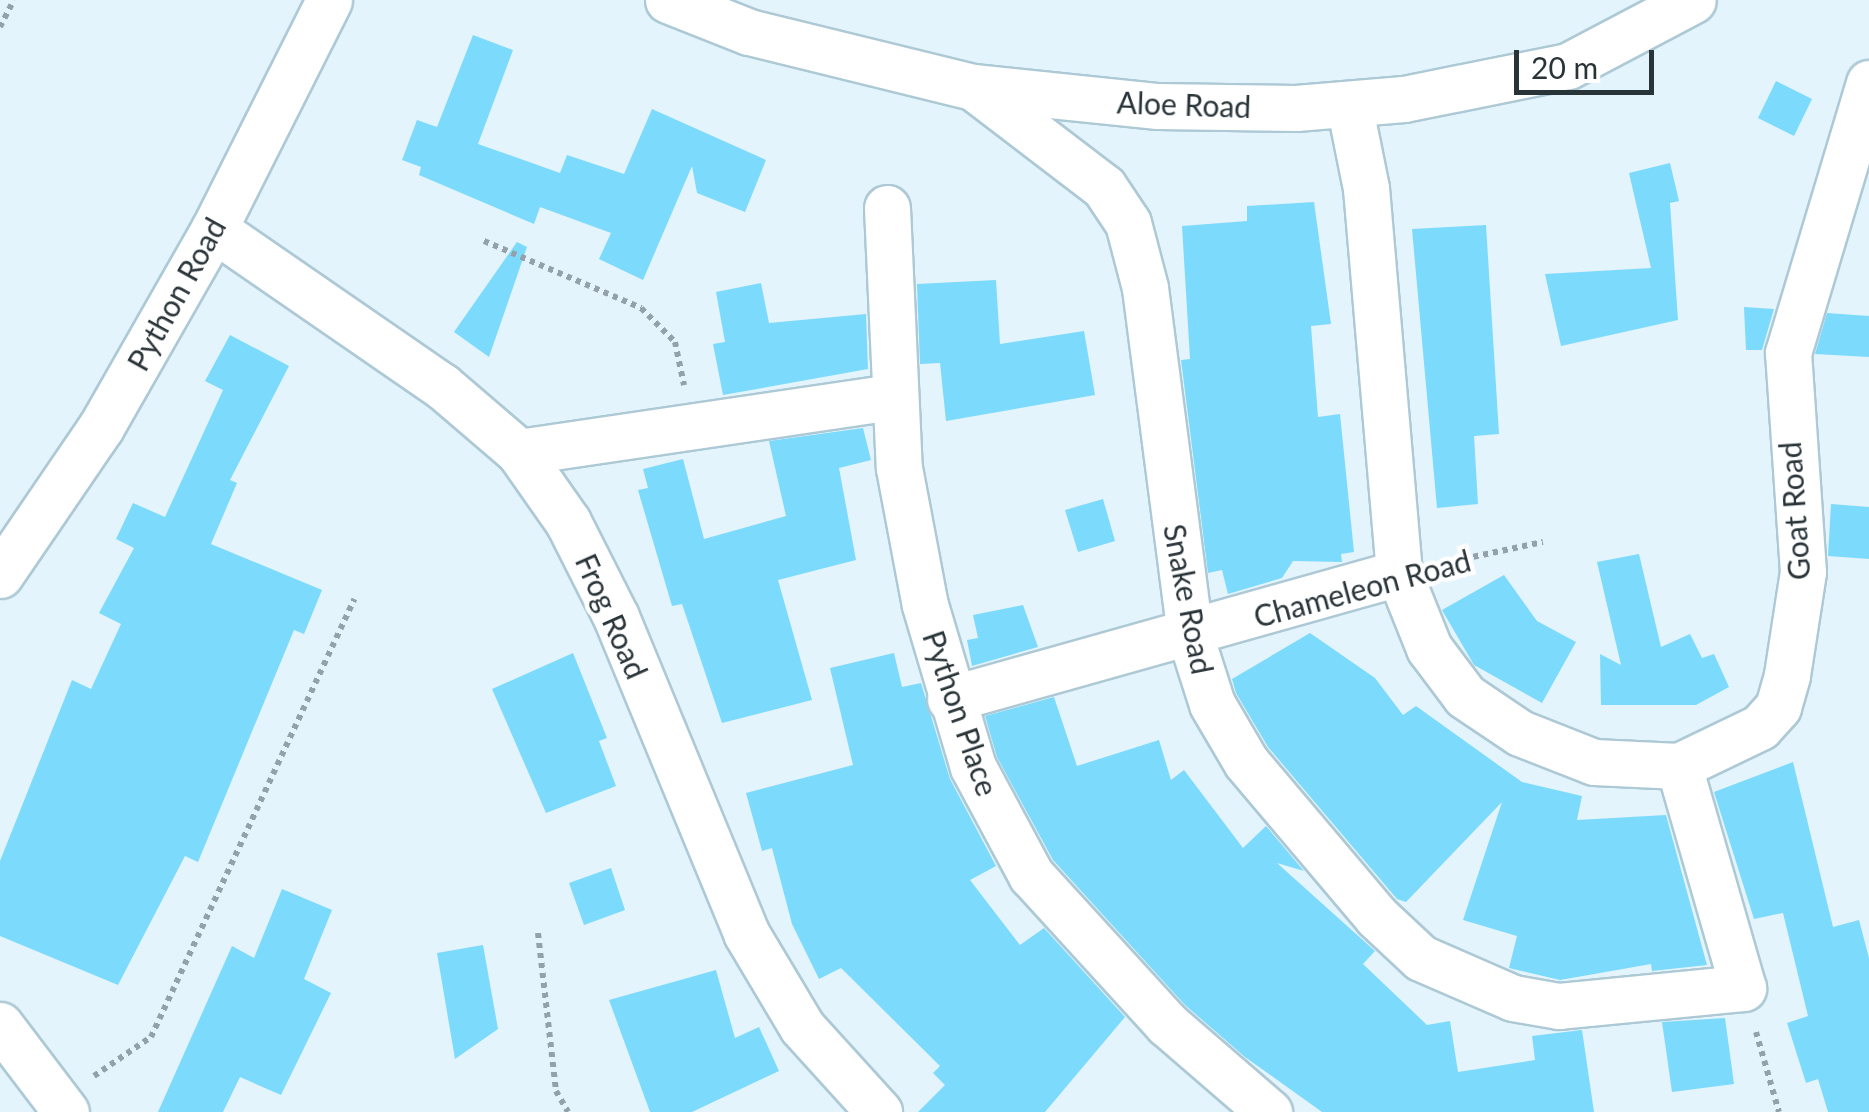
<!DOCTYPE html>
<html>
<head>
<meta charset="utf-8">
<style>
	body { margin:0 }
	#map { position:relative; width:1869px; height:1112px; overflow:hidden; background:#e3f4fc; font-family:Lato,sans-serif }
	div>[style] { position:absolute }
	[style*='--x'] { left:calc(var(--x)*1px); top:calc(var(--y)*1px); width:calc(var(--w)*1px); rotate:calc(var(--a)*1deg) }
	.building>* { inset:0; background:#7cdafd }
	.path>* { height:6px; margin-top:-3px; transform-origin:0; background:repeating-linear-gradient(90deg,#93a1a8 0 5px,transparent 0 10px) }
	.roads { filter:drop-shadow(2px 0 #adc9d5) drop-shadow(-2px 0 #adc9d5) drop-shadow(0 2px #adc9d5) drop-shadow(0 -2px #adc9d5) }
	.street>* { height:45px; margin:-22.5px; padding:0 22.5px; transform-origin:22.5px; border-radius:22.5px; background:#fff }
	span { translate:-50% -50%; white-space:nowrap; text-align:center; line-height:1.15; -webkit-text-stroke:9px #fff; paint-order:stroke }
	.street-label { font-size:30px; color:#293439 }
	.scale { position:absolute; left:1514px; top:50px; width:140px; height:45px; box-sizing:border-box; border:5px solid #293439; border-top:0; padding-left:12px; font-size:30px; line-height:35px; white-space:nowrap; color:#293439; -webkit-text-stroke:8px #fff; paint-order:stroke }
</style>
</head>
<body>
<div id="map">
	<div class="building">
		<i style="clip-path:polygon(473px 35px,513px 50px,478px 144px,560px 173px,567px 155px,624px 174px,652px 109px,766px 160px,745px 212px,697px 193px,692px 166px,643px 280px,599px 259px,611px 233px,540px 207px,534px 224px,419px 175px,421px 167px,402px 160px,417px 120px,437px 127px)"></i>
		<i style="clip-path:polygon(1776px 81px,1812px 99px,1794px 136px,1758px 118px)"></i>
		<i style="clip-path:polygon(1670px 163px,1679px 201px,1670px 203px,1678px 320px,1561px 346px,1545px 274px,1651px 268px,1629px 173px)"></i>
		<i style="clip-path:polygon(1314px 202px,1331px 324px,1311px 326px,1318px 417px,1340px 414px,1354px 552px,1341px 554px,1342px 562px,1293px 561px,1282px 578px,1228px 594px,1222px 570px,1208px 573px,1181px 360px,1190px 359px,1182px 226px,1247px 221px,1247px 206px)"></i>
		<i style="clip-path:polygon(1486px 225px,1499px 434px,1474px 436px,1478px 504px,1437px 508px,1412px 229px)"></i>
		<i style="clip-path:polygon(517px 242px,527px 247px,489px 357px,454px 332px)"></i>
		<i style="clip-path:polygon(996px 280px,1000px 344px,1084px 331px,1095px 395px,946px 421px,940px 363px,920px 364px,917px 284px)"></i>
		<i style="clip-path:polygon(761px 283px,769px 323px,866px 314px,868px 369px,723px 395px,713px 344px,725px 342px,716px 292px)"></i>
		<i style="clip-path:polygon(1744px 307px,1774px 309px,1762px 350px,1746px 350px)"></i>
		<i style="clip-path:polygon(1827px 313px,1869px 316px,1869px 357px,1815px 354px)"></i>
		<i style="clip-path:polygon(230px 335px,289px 366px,230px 480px,237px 483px,211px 544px,322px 590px,304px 634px,294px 630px,198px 862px,185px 856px,118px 985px,0 936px,0 861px,72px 680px,91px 689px,121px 624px,99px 613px,134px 548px,116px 539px,133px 503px,165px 517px,223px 390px,205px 381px)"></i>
		<i style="clip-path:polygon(863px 428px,871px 460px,839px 468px,856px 560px,778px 580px,812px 700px,722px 723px,682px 604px,672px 606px,638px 490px,648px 488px,643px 469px,683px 459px,704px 539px,786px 516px,769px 441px)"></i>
		<i style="clip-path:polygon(1103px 499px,1115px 541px,1078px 552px,1065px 510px)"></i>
		<i style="clip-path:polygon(1831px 504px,1869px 507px,1869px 559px,1828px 556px)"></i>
		<i style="clip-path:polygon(1639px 554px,1661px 647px,1690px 634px,1702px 658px,1714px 654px,1729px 687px,1696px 705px,1601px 705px,1600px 654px,1621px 665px,1597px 562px)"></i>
		<i style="clip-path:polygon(1504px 575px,1537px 621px,1576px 642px,1542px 703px,1474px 665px,1442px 610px)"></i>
		<i style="clip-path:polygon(1023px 605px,1038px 647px,972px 666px,967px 640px,978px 638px,973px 615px)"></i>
		<i style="clip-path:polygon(1310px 633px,1375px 678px,1403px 715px,1416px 706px,1522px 782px,1582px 796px,1577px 820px,1666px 815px,1707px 965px,1652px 971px,1651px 964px,1560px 980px,1509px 968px,1517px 936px,1463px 920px,1502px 802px,1406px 902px,1397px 899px,1268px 747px,1236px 693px,1232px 679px)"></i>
		<i style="clip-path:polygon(573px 653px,607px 738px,599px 741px,616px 786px,546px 813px,492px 689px)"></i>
		<i style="clip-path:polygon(894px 653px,902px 687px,921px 683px,950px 779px,996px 866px,970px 880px,1020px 945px,1044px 928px,1125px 1017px,1045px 1112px,918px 1112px,945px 1085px,933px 1073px,940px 1066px,841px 968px,819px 979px,792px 924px,772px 848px,762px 851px,746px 793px,853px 765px,830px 668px)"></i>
		<i style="clip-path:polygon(1054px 697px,1077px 766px,1159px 740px,1171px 780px,1184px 770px,1243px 848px,1266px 826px,1304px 871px,1277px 863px,1375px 951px,1363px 964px,1427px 1025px,1450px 1021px,1458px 1072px,1535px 1060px,1532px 1036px,1582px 1030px,1594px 1112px,1322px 1112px,1245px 1057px,1185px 1005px,1053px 860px,997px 757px,985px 716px)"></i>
		<i style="clip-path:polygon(1793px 762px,1833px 927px,1859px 920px,1869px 958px,1869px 1112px,1828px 1112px,1818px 1079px,1806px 1083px,1787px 1023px,1808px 1016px,1783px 913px,1754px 919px,1714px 792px)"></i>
		<i style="clip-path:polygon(611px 868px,625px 910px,584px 925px,569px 883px)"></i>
		<i style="clip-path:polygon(282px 889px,332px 910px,304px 979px,331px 993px,281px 1095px,240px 1077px,223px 1112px,158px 1112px,232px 946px,254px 958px)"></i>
		<i style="clip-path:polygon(483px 945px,498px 1029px,455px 1059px,437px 953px)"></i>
		<i style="clip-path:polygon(716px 970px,735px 1038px,759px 1027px,779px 1071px,692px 1112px,650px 1112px,609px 1000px)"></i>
		<i style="clip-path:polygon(1725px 1018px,1734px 1084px,1672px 1092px,1662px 1022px)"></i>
	</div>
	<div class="path">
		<i style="--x:0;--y:27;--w:30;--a:-63"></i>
		<i style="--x:484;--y:241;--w:171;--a:23.1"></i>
		<i style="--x:641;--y:308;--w:48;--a:45"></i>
		<i style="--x:675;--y:342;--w:44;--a:78.2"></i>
		<i style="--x:1444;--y:563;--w:101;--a:-12"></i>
		<i style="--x:538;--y:933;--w:159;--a:83.5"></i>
		<i style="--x:556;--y:1091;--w:24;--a:60"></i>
		<i style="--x:1756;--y:1032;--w:83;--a:74"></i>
		<i style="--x:94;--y:1076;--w:69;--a:-34.4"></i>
		<i style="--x:151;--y:1037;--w:483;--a:-65.1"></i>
	</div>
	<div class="roads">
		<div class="street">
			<i style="--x:668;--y:0;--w:87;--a:21.6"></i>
			<i style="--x:749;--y:32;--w:231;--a:13.8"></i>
			<i style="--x:973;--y:87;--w:186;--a:5.9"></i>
			<i style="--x:1158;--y:106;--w:138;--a:0.8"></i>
			<i style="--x:1296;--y:108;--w:108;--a:-4.8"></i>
			<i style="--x:1404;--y:99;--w:167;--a:-11.4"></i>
			<i style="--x:1568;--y:66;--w:141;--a:-27.8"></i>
			<i style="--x:973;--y:87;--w:165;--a:37.4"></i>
			<i style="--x:1104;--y:187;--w:43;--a:56.3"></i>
			<i style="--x:1128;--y:223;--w:67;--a:75.3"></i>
			<i style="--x:1145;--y:288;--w:350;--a:82.6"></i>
			<i style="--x:1190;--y:635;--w:72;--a:72.3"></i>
			<i style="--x:1212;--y:704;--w:67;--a:59.6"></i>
			<i style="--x:1246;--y:762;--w:203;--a:49.8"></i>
			<i style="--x:1377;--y:917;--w:60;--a:43"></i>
			<i style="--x:1421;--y:958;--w:100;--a:23.5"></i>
			<i style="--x:1513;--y:998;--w:47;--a:9.9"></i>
			<i style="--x:1559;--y:1006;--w:185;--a:-5.6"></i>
			<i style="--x:1743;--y:988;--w:231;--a:-106.1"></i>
			<i style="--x:1349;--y:104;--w:86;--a:78.6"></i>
			<i style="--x:1366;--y:188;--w:386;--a:85.1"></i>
			<i style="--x:1399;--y:573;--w:81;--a:68.2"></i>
			<i style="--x:1429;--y:648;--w:60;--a:53.1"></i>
			<i style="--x:1465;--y:696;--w:66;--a:33.9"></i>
			<i style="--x:1520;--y:733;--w:79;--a:21.4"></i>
			<i style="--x:1594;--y:762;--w:85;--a:2.7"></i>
			<i style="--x:1679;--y:766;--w:90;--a:-25.7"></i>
			<i style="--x:1760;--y:727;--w:27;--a:-48"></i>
			<i style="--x:1778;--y:707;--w:33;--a:-74"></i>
			<i style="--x:1787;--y:675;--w:104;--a:-81.2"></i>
			<i style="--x:1803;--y:572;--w:220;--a:-93.9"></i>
			<i style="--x:1788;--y:353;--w:282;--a:-73.3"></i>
			<i style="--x:887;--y:208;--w:260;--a:87.4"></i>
			<i style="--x:899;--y:468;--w:139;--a:79.3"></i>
			<i style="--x:925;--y:605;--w:169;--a:73.5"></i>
			<i style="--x:973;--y:767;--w:123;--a:61.8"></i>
			<i style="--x:1031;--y:875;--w:202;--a:47.6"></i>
			<i style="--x:1167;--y:1024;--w:135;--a:40.8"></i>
			<i style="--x:214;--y:229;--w:277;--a:34.6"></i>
			<i style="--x:442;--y:386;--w:101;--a:40.6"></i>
			<i style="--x:519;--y:452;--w:85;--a:55"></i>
			<i style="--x:568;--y:522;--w:106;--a:63.2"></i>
			<i style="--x:616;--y:617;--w:342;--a:67.6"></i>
			<i style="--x:746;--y:933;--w:109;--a:59.2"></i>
			<i style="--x:802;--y:1027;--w:115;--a:47.8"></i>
			<i style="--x:519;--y:452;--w:375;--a:-8.4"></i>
			<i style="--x:0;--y:575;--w:179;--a:-55.7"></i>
			<i style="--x:101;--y:427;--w:228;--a:-60.3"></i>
			<i style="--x:214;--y:229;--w:256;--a:-63.3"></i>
			<i style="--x:950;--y:699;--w:466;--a:-15.7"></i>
			<i style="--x:0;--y:1025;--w:109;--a:52.8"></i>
		</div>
	</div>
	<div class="street-label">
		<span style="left:1184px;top:104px;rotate:2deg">Aloe Road</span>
		<span style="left:176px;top:294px;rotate:-61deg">Python Road</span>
		<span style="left:1794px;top:511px;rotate:-94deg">Goat Road</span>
		<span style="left:1362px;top:588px;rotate:-15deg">Chameleon Road</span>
		<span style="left:1189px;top:599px;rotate:79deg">Snake Road</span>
		<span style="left:612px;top:616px;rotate:66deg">Frog Road</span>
		<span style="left:961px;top:713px;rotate:71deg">Python Place</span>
	</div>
	<div class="scale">20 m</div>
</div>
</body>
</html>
